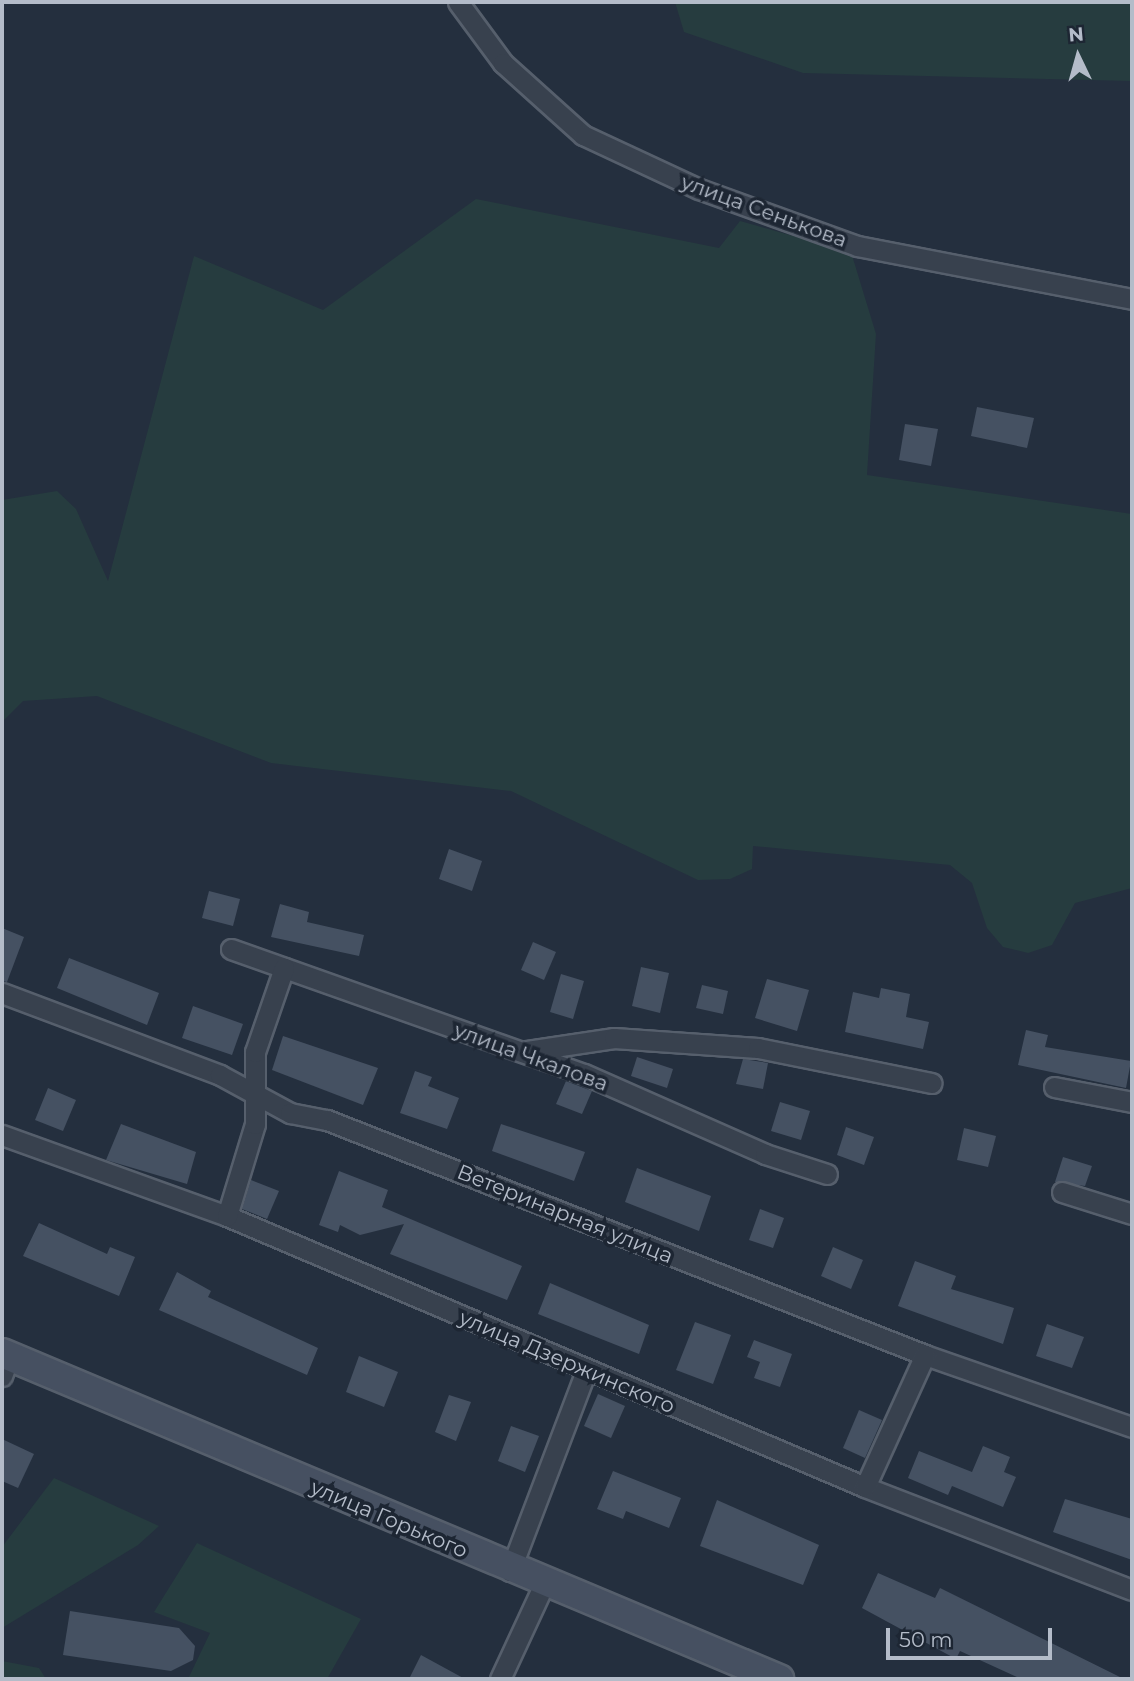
<!DOCTYPE html>
<html>
<head>
<meta charset="utf-8">
<style>
	body { margin:0 }
	#map { position:relative; width:1134px; height:1681px; overflow:hidden; background:#242f3e; font-family:Montserrat,sans-serif }
	div>[style] { position:absolute }
	[style*='--x'] { left:calc(var(--x)*1px); top:calc(var(--y)*1px); width:calc(var(--w)*1px); rotate:calc(var(--a)*1deg) }
	.green>* { inset:0; background:#263c3f }
	.building>* { inset:0; background:#455162 }
	.roads { filter:drop-shadow(2px 0 #565f6c) drop-shadow(-2px 0 #565f6c) drop-shadow(0 2px #565f6c) drop-shadow(0 -2px #565f6c) }
	.street>* { height:19px; margin:-9.5px; padding:0 9.5px; transform-origin:9.5px; border-radius:9.5px; background:#38414e }
	.secondary>* { height:28px; margin:-14px; padding:0 14px; transform-origin:14px; border-radius:14px; background:#465061 }
	span { translate:-50% -50%; white-space:nowrap; text-align:center; line-height:1.15; -webkit-text-stroke:7px #1d2633; paint-order:stroke }
	.street-label { font-size:21px; color:#b4bcc9 }
	.frame { position:absolute; inset:0; border:4px solid #b4bcc9; pointer-events:none }
	.north { position:absolute; left:1043px; top:21px; width:70px; height:70px; -webkit-text-stroke:5px #1d2633; paint-order:stroke; rotate:355deg; font-size:19px; font-weight:700; line-height:28px; text-align:center; color:#b4bcc9 }
	.north::after { content:''; display:block; margin:auto; width:24px; height:32px; background:#b4bcc9; clip-path:polygon(50% 0,100% 100%,50% 72%,0 100%) }
	.scale { position:absolute; left:886px; top:1628px; width:166px; height:32px; box-sizing:border-box; border:4px solid #b4bcc9; border-top:0; padding-left:9px; font-size:21px; line-height:24px; white-space:nowrap; color:#b4bcc9; -webkit-text-stroke:5px #1d2633; paint-order:stroke }
</style>
</head>
<body>
<div id="map">
	<div class="green">
		<i style="clip-path:polygon(675px 2px,1132px 2px,1132px 81px,803px 73px,684px 32px)"></i>
		<i style="clip-path:polygon(476px 199px,719px 248px,740px 221px,851px 252px,876px 334px,867px 475px,1132px 514px,1132px 888px,1075px 903px,1052px 945px,1028px 953px,1003px 947px,987px 928px,972px 883px,950px 865px,753px 846px,752px 869px,730px 879px,698px 880px,511px 791px,271px 763px,97px 696px,23px 701px,2px 722px,2px 500px,57px 491px,76px 509px,108px 581px,194px 256px,323px 310px)"></i>
		<i style="clip-path:polygon(54px 1478px,159px 1526px,138px 1545px,2px 1628px,2px 1547px)"></i>
		<i style="clip-path:polygon(197px 1543px,361px 1619px,327px 1679px,188px 1679px,210px 1633px,154px 1612px)"></i>
		<i style="clip-path:polygon(2px 1661px,39px 1668px,46px 1679px,2px 1679px)"></i>
	</div>
	<div class="building">
		<i style="clip-path:polygon(977px 407px,1034px 418px,1027px 448px,971px 436px)"></i>
		<i style="clip-path:polygon(905px 424px,938px 429px,931px 466px,899px 460px)"></i>
		<i style="clip-path:polygon(449px 849px,482px 861px,472px 891px,439px 879px)"></i>
		<i style="clip-path:polygon(209px 891px,240px 899px,233px 926px,202px 918px)"></i>
		<i style="clip-path:polygon(280px 904px,309px 912px,307px 922px,364px 935px,359px 956px,271px 937px)"></i>
		<i style="clip-path:polygon(2px 928px,24px 937px,7px 982px,2px 981px)"></i>
		<i style="clip-path:polygon(533px 942px,556px 952px,544px 980px,521px 970px)"></i>
		<i style="clip-path:polygon(69px 958px,159px 993px,147px 1025px,57px 988px)"></i>
		<i style="clip-path:polygon(641px 967px,669px 973px,660px 1013px,632px 1006px)"></i>
		<i style="clip-path:polygon(561px 974px,584px 981px,573px 1019px,550px 1012px)"></i>
		<i style="clip-path:polygon(767px 979px,809px 990px,797px 1031px,755px 1018px)"></i>
		<i style="clip-path:polygon(702px 985px,728px 991px,723px 1014px,696px 1008px)"></i>
		<i style="clip-path:polygon(881px 988px,910px 994px,906px 1017px,929px 1022px,923px 1049px,845px 1032px,853px 992px,879px 998px)"></i>
		<i style="clip-path:polygon(193px 1006px,243px 1024px,232px 1055px,182px 1038px)"></i>
		<i style="clip-path:polygon(1026px 1030px,1048px 1035px,1045px 1047px,1131px 1061px,1126px 1088px,1018px 1065px)"></i>
		<i style="clip-path:polygon(283px 1036px,378px 1068px,363px 1105px,272px 1070px)"></i>
		<i style="clip-path:polygon(637px 1057px,673px 1069px,667px 1088px,631px 1076px)"></i>
		<i style="clip-path:polygon(743px 1059px,768px 1063px,763px 1089px,736px 1084px)"></i>
		<i style="clip-path:polygon(415px 1071px,432px 1077px,428px 1086px,459px 1098px,447px 1129px,400px 1113px)"></i>
		<i style="clip-path:polygon(566px 1081px,592px 1091px,582px 1114px,556px 1104px)"></i>
		<i style="clip-path:polygon(48px 1088px,76px 1100px,63px 1131px,35px 1120px)"></i>
		<i style="clip-path:polygon(780px 1102px,810px 1111px,801px 1140px,771px 1131px)"></i>
		<i style="clip-path:polygon(121px 1124px,196px 1152px,187px 1184px,106px 1160px)"></i>
		<i style="clip-path:polygon(501px 1124px,585px 1152px,574px 1181px,492px 1151px)"></i>
		<i style="clip-path:polygon(846px 1127px,874px 1137px,864px 1165px,837px 1155px)"></i>
		<i style="clip-path:polygon(964px 1128px,996px 1136px,988px 1167px,957px 1160px)"></i>
		<i style="clip-path:polygon(1063px 1157px,1092px 1166px,1085px 1186px,1055px 1182px)"></i>
		<i style="clip-path:polygon(637px 1168px,711px 1196px,699px 1231px,625px 1202px)"></i>
		<i style="clip-path:polygon(339px 1171px,388px 1190px,382px 1207px,522px 1266px,507px 1300px,390px 1254px,404px 1224px,360px 1235px,340px 1225px,338px 1232px,319px 1225px)"></i>
		<i style="clip-path:polygon(251px 1180px,279px 1191px,267px 1219px,242px 1209px)"></i>
		<i style="clip-path:polygon(760px 1209px,784px 1218px,773px 1248px,749px 1240px)"></i>
		<i style="clip-path:polygon(39px 1223px,107px 1254px,110px 1247px,135px 1257px,119px 1296px,23px 1256px)"></i>
		<i style="clip-path:polygon(833px 1247px,863px 1260px,851px 1289px,821px 1276px)"></i>
		<i style="clip-path:polygon(915px 1261px,956px 1276px,951px 1289px,1014px 1308px,1003px 1344px,898px 1306px)"></i>
		<i style="clip-path:polygon(177px 1272px,211px 1291px,208px 1297px,318px 1348px,307px 1375px,159px 1310px)"></i>
		<i style="clip-path:polygon(550px 1283px,649px 1325px,639px 1354px,538px 1314px)"></i>
		<i style="clip-path:polygon(695px 1322px,731px 1335px,713px 1384px,676px 1370px)"></i>
		<i style="clip-path:polygon(1047px 1324px,1084px 1337px,1072px 1368px,1036px 1356px)"></i>
		<i style="clip-path:polygon(754px 1340px,792px 1354px,780px 1387px,754px 1378px,760px 1362px,747px 1357px)"></i>
		<i style="clip-path:polygon(359px 1356px,398px 1372px,384px 1407px,346px 1392px)"></i>
		<i style="clip-path:polygon(598px 1394px,625px 1406px,611px 1438px,584px 1426px)"></i>
		<i style="clip-path:polygon(449px 1395px,471px 1402px,456px 1441px,435px 1432px)"></i>
		<i style="clip-path:polygon(859px 1410px,882px 1420px,865px 1458px,843px 1448px)"></i>
		<i style="clip-path:polygon(511px 1426px,539px 1436px,525px 1472px,498px 1461px)"></i>
		<i style="clip-path:polygon(2px 1439px,34px 1454px,18px 1488px,2px 1481px)"></i>
		<i style="clip-path:polygon(983px 1446px,1010px 1457px,1004px 1472px,1016px 1477px,1003px 1507px,952px 1486px,948px 1495px,908px 1478px,919px 1451px,972px 1472px)"></i>
		<i style="clip-path:polygon(613px 1471px,681px 1498px,669px 1528px,626px 1511px,623px 1519px,597px 1509px)"></i>
		<i style="clip-path:polygon(1065px 1499px,1132px 1519px,1132px 1560px,1053px 1532px)"></i>
		<i style="clip-path:polygon(717px 1500px,819px 1545px,803px 1585px,700px 1546px)"></i>
		<i style="clip-path:polygon(878px 1573px,935px 1598px,940px 1588px,1124px 1679px,1021px 1679px,960px 1651px,956px 1659px,862px 1608px)"></i>
		<i style="clip-path:polygon(70px 1611px,179px 1628px,195px 1646px,193px 1660px,171px 1671px,63px 1655px)"></i>
		<i style="clip-path:polygon(421px 1655px,465px 1679px,409px 1679px)"></i>
	</div>
	<div class="roads">
		<div class="street">
			<i style="--x:458;--y:2;--w:76;--a:53.6"></i>
			<i style="--x:503;--y:63;--w:108;--a:42"></i>
			<i style="--x:583;--y:135;--w:128;--a:25"></i>
			<i style="--x:699;--y:189;--w:168;--a:19.8"></i>
			<i style="--x:857;--y:246;--w:280;--a:10.9"></i>
			<i style="--x:231;--y:949;--w:374;--a:19.5"></i>
			<i style="--x:584;--y:1074;--w:198;--a:23.8"></i>
			<i style="--x:765;--y:1154;--w:65;--a:17.9"></i>
			<i style="--x:2;--y:993;--w:233;--a:20.6"></i>
			<i style="--x:220;--y:1075;--w:80;--a:28.5"></i>
			<i style="--x:290;--y:1113;--w:38;--a:11"></i>
			<i style="--x:327;--y:1120;--w:643;--a:21.45"></i>
			<i style="--x:925;--y:1355;--w:219;--a:19.2"></i>
			<i style="--x:527;--y:1051;--w:88;--a:-8.5"></i>
			<i style="--x:614;--y:1038;--w:144;--a:4"></i>
			<i style="--x:758;--y:1048;--w:177;--a:11.4"></i>
			<i style="--x:1054;--y:1087;--w:79;--a:10.9"></i>
			<i style="--x:2;--y:1135;--w:239;--a:19.8"></i>
			<i style="--x:227;--y:1216;--w:693;--a:23.01"></i>
			<i style="--x:865;--y:1487;--w:286;--a:21.1"></i>
			<i style="--x:1062;--y:1192;--w:73;--a:17.4"></i>
			<i style="--x:227;--y:1216;--w:96;--a:-73.1"></i>
			<i style="--x:255;--y:1124;--w:72;--a:-90"></i>
			<i style="--x:255;--y:1052;--w:89;--a:-71"></i>
			<i style="--x:2;--y:1376;--w:20;--a:-70"></i>
			<i style="--x:865;--y:1487;--w:145;--a:-65.6"></i>
			<i style="--x:510;--y:1571;--w:214;--a:-69.2"></i>
			<i style="--x:500;--y:1679;--w:105;--a:-65.1"></i>
		</div>
		<div class="secondary">
			<i style="--x:2;--y:1353;--w:843;--a:22.76"></i>
		</div>
	</div>
	<div class="street-label">
		<span style="left:764px;top:211px;rotate:20deg">улица Сенькова</span>
		<span style="left:531px;top:1057px;rotate:20deg">улица Чкалова</span>
		<span style="left:565px;top:1214px;rotate:22deg">Ветеринарная улица</span>
		<span style="left:567px;top:1362px;rotate:23deg">улица Дзержинского</span>
		<span style="left:389px;top:1519px;rotate:23deg">улица Горького</span>
	</div>
	<div class="frame"></div>
	<div class="north">N</div>
	<div class="scale">50 m</div>
</div>
</body>
</html>
